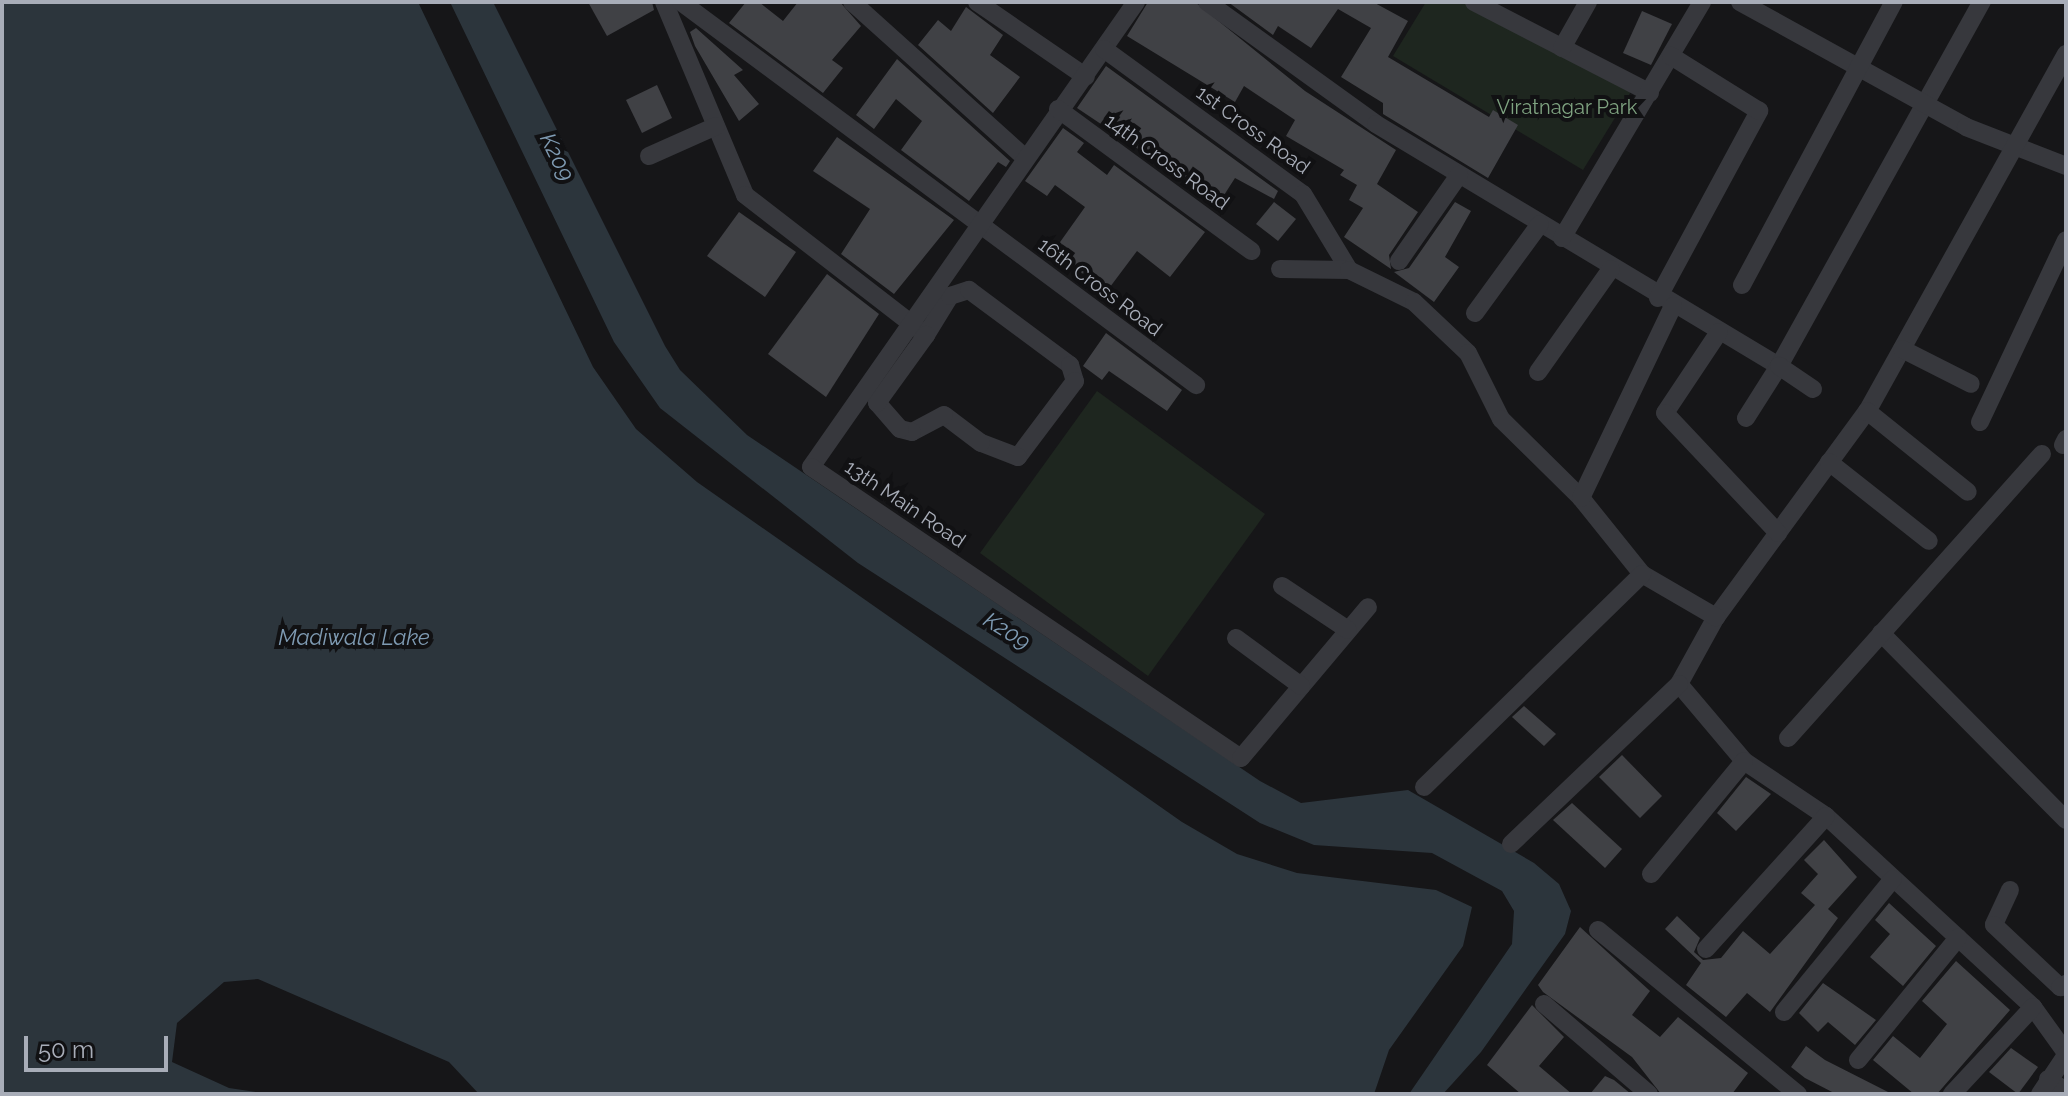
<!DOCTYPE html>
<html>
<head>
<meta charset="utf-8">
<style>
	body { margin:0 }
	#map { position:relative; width:2068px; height:1096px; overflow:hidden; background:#161618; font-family:Raleway,sans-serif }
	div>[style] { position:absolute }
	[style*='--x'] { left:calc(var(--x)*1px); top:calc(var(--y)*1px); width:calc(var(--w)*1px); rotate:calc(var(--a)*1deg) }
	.green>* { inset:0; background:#1e261f }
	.water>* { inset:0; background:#2c353c }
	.building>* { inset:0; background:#404145 }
	.street>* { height:18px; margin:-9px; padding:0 9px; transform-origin:9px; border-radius:9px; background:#37383d }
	span { translate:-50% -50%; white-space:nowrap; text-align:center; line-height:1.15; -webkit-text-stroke:8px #111113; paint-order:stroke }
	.park-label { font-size:20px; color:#7fa381 }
	.street-label { font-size:20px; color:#a8adb8 }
	.water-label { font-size:22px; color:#7f9bb3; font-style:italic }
	.frame { position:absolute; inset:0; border:4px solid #a8adb8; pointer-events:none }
	.scale { position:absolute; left:24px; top:1036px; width:144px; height:36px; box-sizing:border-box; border:4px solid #a8adb8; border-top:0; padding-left:10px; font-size:24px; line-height:28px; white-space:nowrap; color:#a8adb8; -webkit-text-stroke:6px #111113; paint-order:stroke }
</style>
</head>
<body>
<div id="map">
	<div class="green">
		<i style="clip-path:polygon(1426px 2px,1472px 2px,1632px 90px,1583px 170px,1393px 56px)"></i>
		<i style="clip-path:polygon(1097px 391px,1265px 514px,1148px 676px,980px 553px)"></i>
	</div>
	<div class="water">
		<i style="clip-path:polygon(2px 2px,418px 2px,593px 367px,636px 429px,697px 482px,1182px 822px,1237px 854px,1297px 873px,1436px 890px,1472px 907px,1463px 946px,1389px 1050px,1374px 1094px,479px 1094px,449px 1062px,258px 979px,224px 982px,177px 1023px,172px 1062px,229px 1088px,269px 1094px,2px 1094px)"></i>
		<i style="clip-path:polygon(450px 2px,493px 2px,665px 346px,680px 370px,747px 435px,1260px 781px,1301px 803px,1408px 790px,1534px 863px,1559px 884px,1571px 911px,1565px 934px,1481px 1052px,1443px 1094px,1409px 1094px,1512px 944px,1514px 911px,1502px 891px,1432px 853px,1314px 845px,1260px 823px,858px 563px,660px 408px,614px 342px)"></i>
	</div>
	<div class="building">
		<i style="clip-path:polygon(588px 2px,652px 2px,654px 10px,607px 36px)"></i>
		<i style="clip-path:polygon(746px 2px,759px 2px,783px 21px,798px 2px,840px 2px,861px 26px,832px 60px,843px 68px,823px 93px,729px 23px)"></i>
		<i style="clip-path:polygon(1148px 2px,1195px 2px,1305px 91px,1396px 150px,1377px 184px,1418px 212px,1389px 255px,1391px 269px,1344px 237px,1363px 208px,1349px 200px,1357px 185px,1340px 175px,1344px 170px,1286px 136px,1295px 120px,1244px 86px,1235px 102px,1127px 36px)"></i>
		<i style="clip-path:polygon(1228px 2px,1373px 2px,1408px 21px,1388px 57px,1489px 117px,1493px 110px,1518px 125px,1488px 178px,1383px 114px,1383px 103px,1341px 77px,1371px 28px,1338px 9px,1311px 48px,1278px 26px,1273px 35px)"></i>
		<i style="clip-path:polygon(966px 7px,1003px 35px,990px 55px,1020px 77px,993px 113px,918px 45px,938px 20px,951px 31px)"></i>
		<i style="clip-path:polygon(1642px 11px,1672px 24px,1651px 65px,1623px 53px)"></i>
		<i style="clip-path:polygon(696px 28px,743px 70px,734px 75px,759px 104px,739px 121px,695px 46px,690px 32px)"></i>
		<i style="clip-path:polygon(897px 59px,1010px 161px,1006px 167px,998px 162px,969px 201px,901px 150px,922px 121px,896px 99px,874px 129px,856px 115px)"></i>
		<i style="clip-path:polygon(1106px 66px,1278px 191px,1274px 199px,1235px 178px,1219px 203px,1077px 108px)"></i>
		<i style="clip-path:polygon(657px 85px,672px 118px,642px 133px,626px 100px)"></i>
		<i style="clip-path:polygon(1063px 128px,1084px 143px,1077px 152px,1107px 175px,1114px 165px,1205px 232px,1170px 277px,1137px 251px,1107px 291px,1053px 252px,1085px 207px,1055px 185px,1047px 196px,1025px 181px)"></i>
		<i style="clip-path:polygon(837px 137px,954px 220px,894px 294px,841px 254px,870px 209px,813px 171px)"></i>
		<i style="clip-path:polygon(1274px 202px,1296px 219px,1278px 241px,1256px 224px)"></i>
		<i style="clip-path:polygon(1455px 202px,1471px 211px,1445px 257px,1459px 267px,1434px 302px,1394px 272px,1409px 268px)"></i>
		<i style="clip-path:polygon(739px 212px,796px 252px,765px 297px,707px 256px)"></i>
		<i style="clip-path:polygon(827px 274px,879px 314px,826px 397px,768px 354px)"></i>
		<i style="clip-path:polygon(1106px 333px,1182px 390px,1167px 411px,1109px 371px,1102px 380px,1083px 366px)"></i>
		<i style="clip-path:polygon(1524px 706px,1556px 734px,1544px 746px,1512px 717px)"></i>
		<i style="clip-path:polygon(1622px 755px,1662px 796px,1640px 818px,1599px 777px)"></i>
		<i style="clip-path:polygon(1746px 777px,1771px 794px,1736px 831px,1717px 813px)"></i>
		<i style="clip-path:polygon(1572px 803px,1622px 849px,1605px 868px,1553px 820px)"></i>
		<i style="clip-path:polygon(1824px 840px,1857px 877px,1828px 909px,1838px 918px,1770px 1012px,1747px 993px,1726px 1017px,1686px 985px,1701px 963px,1665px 929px,1677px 916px,1700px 938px,1694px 952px,1703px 960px,1721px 958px,1743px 931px,1770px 954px,1815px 905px,1801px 893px,1818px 874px,1804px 860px)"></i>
		<i style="clip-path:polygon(1889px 903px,1936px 946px,1903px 986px,1870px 957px,1890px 934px,1875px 920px)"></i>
		<i style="clip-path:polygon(1580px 927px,1650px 991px,1632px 1015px,1660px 1037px,1678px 1017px,1748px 1073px,1732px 1094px,1661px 1094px,1632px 1057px,1543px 992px,1538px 985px)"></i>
		<i style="clip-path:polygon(1956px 961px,2010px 1010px,1937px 1094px,1914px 1094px,1873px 1060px,1893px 1036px,1920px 1058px,1947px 1024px,1922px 1001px)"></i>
		<i style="clip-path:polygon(1823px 983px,1876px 1020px,1855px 1045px,1828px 1022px,1818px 1032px,1799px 1013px)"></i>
		<i style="clip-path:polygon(1532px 1005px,1564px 1037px,1539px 1066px,1572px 1094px,1521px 1094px,1487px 1065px)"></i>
		<i style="clip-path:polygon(1806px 1046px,1825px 1060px,1892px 1094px,1836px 1094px,1805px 1078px,1791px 1067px)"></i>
		<i style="clip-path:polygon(2011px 1048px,2038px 1067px,2018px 1094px,1989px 1072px)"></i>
		<i style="clip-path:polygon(1605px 1076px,1614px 1080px,1631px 1094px,1590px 1094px)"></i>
	</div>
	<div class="street">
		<i style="--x:664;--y:2;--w:209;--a:67.2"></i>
		<i style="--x:745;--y:195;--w:229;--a:37.7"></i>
		<i style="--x:926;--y:335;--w:46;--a:-58.4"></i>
		<i style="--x:950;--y:296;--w:20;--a:-18"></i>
		<i style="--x:969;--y:290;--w:126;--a:36.6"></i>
		<i style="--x:1070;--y:365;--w:17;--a:73"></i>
		<i style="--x:1075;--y:381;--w:95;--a:126.9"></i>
		<i style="--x:1018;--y:457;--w:40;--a:-159"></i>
		<i style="--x:981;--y:443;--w:46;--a:-142.9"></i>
		<i style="--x:944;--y:415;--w:36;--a:152"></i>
		<i style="--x:912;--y:432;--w:12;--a:-166"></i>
		<i style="--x:900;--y:429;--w:35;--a:-131"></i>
		<i style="--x:877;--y:403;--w:84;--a:-54.2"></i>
		<i style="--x:681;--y:2;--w:642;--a:36.64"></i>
		<i style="--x:852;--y:2;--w:232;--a:42"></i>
		<i style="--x:977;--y:2;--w:132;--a:34.5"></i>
		<i style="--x:1136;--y:2;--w:567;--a:124.95"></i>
		<i style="--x:811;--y:467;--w:519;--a:34.09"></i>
		<i style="--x:1241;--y:758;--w:197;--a:-49.9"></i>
		<i style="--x:1207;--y:2;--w:208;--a:35.8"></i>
		<i style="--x:1376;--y:124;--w:470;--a:31"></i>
		<i style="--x:1779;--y:366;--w:417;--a:-60.9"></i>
		<i style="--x:1474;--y:2;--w:198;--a:27.3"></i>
		<i style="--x:1740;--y:2;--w:258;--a:28.9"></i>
		<i style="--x:1966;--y:127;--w:107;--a:21.3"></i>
		<i style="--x:1562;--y:48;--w:53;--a:-60.5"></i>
		<i style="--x:1104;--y:49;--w:246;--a:36.1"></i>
		<i style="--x:1303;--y:194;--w:89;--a:58.8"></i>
		<i style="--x:2066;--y:54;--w:409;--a:119.1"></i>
		<i style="--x:1867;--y:411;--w:255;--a:126.2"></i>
		<i style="--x:1716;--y:617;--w:77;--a:118.9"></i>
		<i style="--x:1679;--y:684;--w:101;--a:49.8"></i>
		<i style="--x:1744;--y:761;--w:99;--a:33.9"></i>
		<i style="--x:1826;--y:816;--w:282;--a:42.7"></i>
		<i style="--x:2033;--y:1007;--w:57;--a:54.3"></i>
		<i style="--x:1058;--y:109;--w:240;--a:36.3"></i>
		<i style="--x:649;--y:156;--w:73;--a:-24.1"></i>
		<i style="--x:1562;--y:238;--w:274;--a:-59.3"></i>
		<i style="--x:1399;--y:261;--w:105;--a:-55.1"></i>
		<i style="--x:1280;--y:269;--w:69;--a:0.8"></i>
		<i style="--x:1349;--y:270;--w:72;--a:26.2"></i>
		<i style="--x:1414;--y:302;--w:74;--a:43.4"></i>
		<i style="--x:1468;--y:353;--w:74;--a:63.4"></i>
		<i style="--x:1501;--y:419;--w:112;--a:44.6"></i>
		<i style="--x:1581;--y:498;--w:97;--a:51.2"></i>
		<i style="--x:1642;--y:574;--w:86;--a:30.2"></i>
		<i style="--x:1742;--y:285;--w:321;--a:-61.8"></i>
		<i style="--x:1658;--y:298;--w:213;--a:-61.6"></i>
		<i style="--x:1759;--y:111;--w:104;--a:-148"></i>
		<i style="--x:1475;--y:313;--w:110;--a:-53.9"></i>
		<i style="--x:1719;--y:332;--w:97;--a:123.7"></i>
		<i style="--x:1665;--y:413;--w:165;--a:46.7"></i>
		<i style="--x:1902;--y:349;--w:77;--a:26.9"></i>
		<i style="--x:1538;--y:372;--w:126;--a:-54.7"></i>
		<i style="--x:1867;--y:411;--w:129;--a:38.7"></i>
		<i style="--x:1746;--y:418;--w:62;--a:-57.6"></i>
		<i style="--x:1779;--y:366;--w:41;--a:34.1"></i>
		<i style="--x:1980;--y:422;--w:201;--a:-64.7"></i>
		<i style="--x:2063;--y:445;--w:7;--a:-63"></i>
		<i style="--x:1829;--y:462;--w:127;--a:38.3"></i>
		<i style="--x:1581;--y:498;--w:213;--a:-64.4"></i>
		<i style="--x:1282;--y:586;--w:79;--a:33.7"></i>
		<i style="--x:1881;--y:633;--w:263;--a:45.3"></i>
		<i style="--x:1236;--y:638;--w:81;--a:36.4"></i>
		<i style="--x:1788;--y:738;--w:381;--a:-48.2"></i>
		<i style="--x:1424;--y:787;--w:305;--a:-44.3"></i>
		<i style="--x:1511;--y:844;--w:232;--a:-43.6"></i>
		<i style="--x:1651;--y:874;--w:146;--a:-50.5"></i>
		<i style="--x:2010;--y:890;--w:38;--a:115"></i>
		<i style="--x:1994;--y:925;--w:91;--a:43.2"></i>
		<i style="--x:2060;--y:987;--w:7;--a:-27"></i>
		<i style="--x:1598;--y:930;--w:259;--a:39.4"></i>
		<i style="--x:1706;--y:949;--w:179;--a:-47.9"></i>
		<i style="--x:1544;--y:1004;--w:138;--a:40.6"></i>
		<i style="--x:1784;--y:1012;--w:172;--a:-50.7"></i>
		<i style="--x:1858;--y:1060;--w:158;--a:-50.7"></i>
		<i style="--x:2048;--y:1079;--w:22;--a:34"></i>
		<i style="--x:1952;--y:1094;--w:119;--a:-47"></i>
		<i style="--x:2040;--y:1094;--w:47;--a:-56.3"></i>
	</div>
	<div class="park-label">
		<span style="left:1567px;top:107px">Viratnagar Park</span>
	</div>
	<div class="street-label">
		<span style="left:1253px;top:130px;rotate:36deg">1st Cross Road</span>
		<span style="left:1167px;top:162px;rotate:36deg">14th Cross Road</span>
		<span style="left:1100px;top:287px;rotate:37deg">16th Cross Road</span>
		<span style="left:905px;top:504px;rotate:34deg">13th Main Road</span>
	</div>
	<div class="water-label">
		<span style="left:557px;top:157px;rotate:64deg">K209</span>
		<span style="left:1007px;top:631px;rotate:32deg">K209</span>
		<span style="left:354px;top:638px">Madiwala Lake</span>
	</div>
	<div class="frame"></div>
	<div class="scale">50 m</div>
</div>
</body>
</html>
